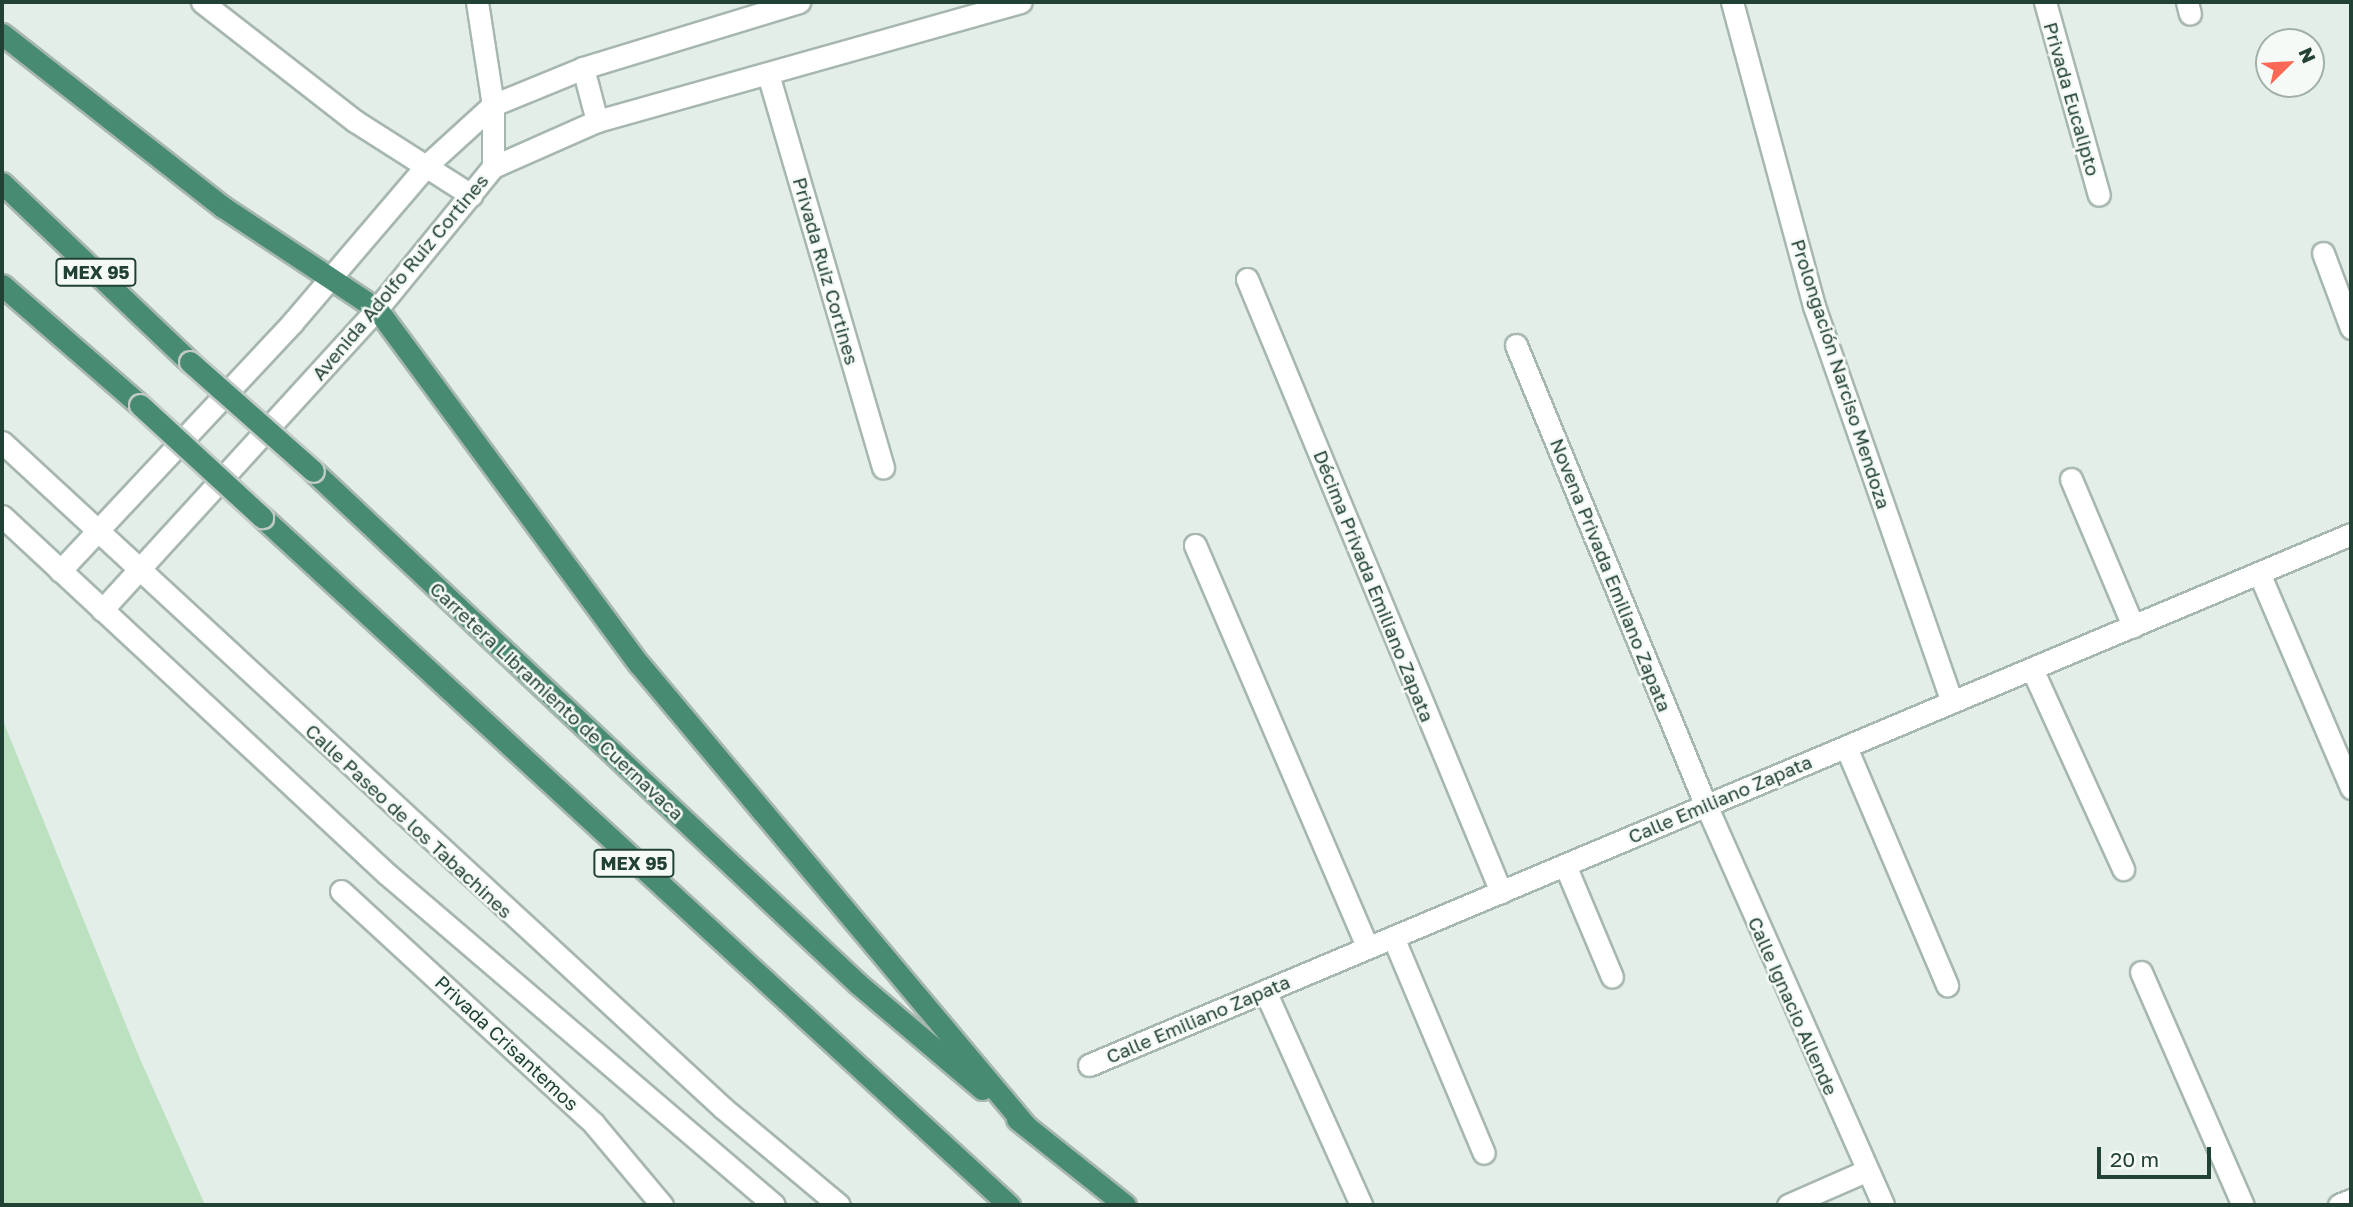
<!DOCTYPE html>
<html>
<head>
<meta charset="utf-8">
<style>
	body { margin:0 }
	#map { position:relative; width:2353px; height:1207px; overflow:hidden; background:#e4eee8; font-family:"Golos Text",sans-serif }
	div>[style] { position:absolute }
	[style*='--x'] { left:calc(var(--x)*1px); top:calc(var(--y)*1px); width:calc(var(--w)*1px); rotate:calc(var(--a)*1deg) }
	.green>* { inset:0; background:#bbe1c1 }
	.roads { filter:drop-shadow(2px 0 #a6b7af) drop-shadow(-2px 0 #a6b7af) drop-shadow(0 2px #a6b7af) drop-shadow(0 -2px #a6b7af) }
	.minor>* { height:21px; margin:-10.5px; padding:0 10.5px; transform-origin:10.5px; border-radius:10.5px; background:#fff }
	.tertiary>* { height:21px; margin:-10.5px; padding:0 10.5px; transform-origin:10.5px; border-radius:10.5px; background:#fff }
	.trunk>* { height:21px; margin:-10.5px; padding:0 10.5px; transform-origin:10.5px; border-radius:10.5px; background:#488b73 }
	.bridges { filter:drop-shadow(2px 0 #c1cac6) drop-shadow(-2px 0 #c1cac6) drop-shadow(0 2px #c1cac6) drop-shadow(0 -2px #c1cac6) }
	.trunk-bridge>* { height:21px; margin:-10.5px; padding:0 10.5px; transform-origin:10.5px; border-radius:10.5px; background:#488b73 }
	span { translate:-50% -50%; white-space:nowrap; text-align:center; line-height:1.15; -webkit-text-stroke:5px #f5faf7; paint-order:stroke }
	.shield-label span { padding:2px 5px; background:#f5faf7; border:2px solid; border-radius:5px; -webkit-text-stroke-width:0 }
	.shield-label { font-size:18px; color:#224135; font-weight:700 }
	.street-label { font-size:19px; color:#224135 }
	.frame { position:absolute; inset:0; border:4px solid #224135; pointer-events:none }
	.north { position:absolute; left:2255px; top:28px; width:70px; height:70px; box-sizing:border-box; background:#f5faf7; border:2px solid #a1b0a9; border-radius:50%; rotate:66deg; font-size:19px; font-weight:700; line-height:28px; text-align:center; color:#224135 }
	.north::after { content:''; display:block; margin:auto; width:24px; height:32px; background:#fb6855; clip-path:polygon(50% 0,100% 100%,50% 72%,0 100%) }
	.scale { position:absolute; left:2097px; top:1147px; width:114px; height:32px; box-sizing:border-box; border:4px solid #224135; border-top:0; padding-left:9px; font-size:21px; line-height:24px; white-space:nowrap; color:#224135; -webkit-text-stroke:5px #f5faf7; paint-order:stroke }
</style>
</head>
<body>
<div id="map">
	<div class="green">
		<i style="clip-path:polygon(2px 718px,137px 1052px,205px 1205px,2px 1205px)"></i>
	</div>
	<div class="roads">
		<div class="minor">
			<i style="--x:202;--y:2;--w:194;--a:37.9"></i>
			<i style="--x:355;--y:121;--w:138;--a:32.5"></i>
			<i style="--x:477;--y:2;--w:104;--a:81.2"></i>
			<i style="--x:493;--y:105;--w:62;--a:90"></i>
			<i style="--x:1732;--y:2;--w:315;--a:74.9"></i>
			<i style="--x:1814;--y:306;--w:419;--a:70.8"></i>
			<i style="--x:2045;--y:2;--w:200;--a:74.4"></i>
			<i style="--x:2187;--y:2;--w:12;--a:76"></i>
			<i style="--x:768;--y:74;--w:410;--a:73.7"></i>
			<i style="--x:2323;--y:253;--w:80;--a:69.5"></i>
			<i style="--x:1247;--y:279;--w:664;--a:67.49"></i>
			<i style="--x:1516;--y:345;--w:498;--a:67.6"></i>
			<i style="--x:1706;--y:805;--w:437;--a:66.1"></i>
			<i style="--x:2;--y:442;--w:982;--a:42.73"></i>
			<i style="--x:723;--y:1108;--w:151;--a:39.9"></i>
			<i style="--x:2071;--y:479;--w:160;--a:67.1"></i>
			<i style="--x:2;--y:516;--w:526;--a:42.92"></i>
			<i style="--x:387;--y:874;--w:509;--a:40.54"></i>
			<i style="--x:1195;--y:545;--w:437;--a:66.8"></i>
			<i style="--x:2259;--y:573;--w:234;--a:66.8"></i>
			<i style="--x:2032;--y:669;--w:220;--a:65.5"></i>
			<i style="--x:1846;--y:747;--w:259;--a:67"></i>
			<i style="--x:1565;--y:865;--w:121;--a:67.2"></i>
			<i style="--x:341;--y:891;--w:344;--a:42.6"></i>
			<i style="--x:594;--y:1124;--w:106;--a:50"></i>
			<i style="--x:1393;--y:937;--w:234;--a:67.2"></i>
			<i style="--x:2141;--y:972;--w:254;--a:66.4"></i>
			<i style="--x:1265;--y:991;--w:235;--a:65.8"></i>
			<i style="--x:1089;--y:1065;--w:1369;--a:-22.82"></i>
			<i style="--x:1788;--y:1205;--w:85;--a:-23.6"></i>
			<i style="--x:2339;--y:1205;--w:13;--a:-23"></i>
		</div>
		<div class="tertiary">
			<i style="--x:583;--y:68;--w:55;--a:75.2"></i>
			<i style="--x:60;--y:571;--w:340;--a:-46.9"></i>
			<i style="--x:292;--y:323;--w:208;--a:-49.5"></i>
			<i style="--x:427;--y:165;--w:89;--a:-42.3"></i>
			<i style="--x:493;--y:105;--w:97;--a:-22.3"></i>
			<i style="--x:583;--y:68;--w:226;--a:-17"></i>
			<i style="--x:102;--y:610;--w:408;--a:-47.6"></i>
			<i style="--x:377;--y:309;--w:183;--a:-50.8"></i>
			<i style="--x:493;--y:167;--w:114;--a:-23.9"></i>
			<i style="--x:597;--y:121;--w:440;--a:-15.7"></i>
		</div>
		<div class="trunk">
			<i style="--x:2;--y:34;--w:281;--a:38.1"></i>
			<i style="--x:223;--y:207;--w:185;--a:33.5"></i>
			<i style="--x:377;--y:309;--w:441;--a:53.6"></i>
			<i style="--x:639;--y:664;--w:603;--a:50.05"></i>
			<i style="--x:2;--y:183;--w:260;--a:43.6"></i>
			<i style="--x:2;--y:285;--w:183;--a:41"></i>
			<i style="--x:313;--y:471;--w:747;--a:43.26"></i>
			<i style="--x:857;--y:983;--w:164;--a:40.3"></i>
			<i style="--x:262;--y:517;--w:1016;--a:42.65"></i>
			<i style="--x:1017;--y:1119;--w:138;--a:38.5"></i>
		</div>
	</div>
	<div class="bridges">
		<div class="trunk-bridge">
			<i style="--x:190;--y:362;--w:164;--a:41.5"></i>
			<i style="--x:140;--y:405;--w:166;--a:42.6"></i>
		</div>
	</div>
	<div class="shield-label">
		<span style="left:96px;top:272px">MEX 95</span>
		<span style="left:634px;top:863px">MEX 95</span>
	</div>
	<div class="street-label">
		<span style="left:2072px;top:99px;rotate:74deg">Privada Eucalipto</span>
		<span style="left:826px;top:271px;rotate:74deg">Privada Ruiz Cortines</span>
		<span style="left:400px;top:277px;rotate:-50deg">Avenida Adolfo Ruiz Cortines</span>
		<span style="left:1841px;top:374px;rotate:72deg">Prolongación Narciso Mendoza</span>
		<span style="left:1611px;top:575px;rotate:68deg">Novena Privada Emiliano Zapata</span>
		<span style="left:1374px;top:586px;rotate:68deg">Décima Privada Emiliano Zapata</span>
		<span style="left:557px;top:701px;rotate:43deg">Carretera Libramiento de Cuernavaca</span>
		<span style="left:1720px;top:799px;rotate:-23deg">Calle Emiliano Zapata</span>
		<span style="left:409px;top:821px;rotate:43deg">Calle Paseo de los Tabachines</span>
		<span style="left:1793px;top:1006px;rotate:66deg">Calle Ignacio Allende</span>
		<span style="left:1198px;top:1019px;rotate:-23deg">Calle Emiliano Zapata</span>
		<span style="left:507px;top:1043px;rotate:43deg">Privada Crisantemos</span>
	</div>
	<div class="frame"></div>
	<div class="north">N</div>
	<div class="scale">20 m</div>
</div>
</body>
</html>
